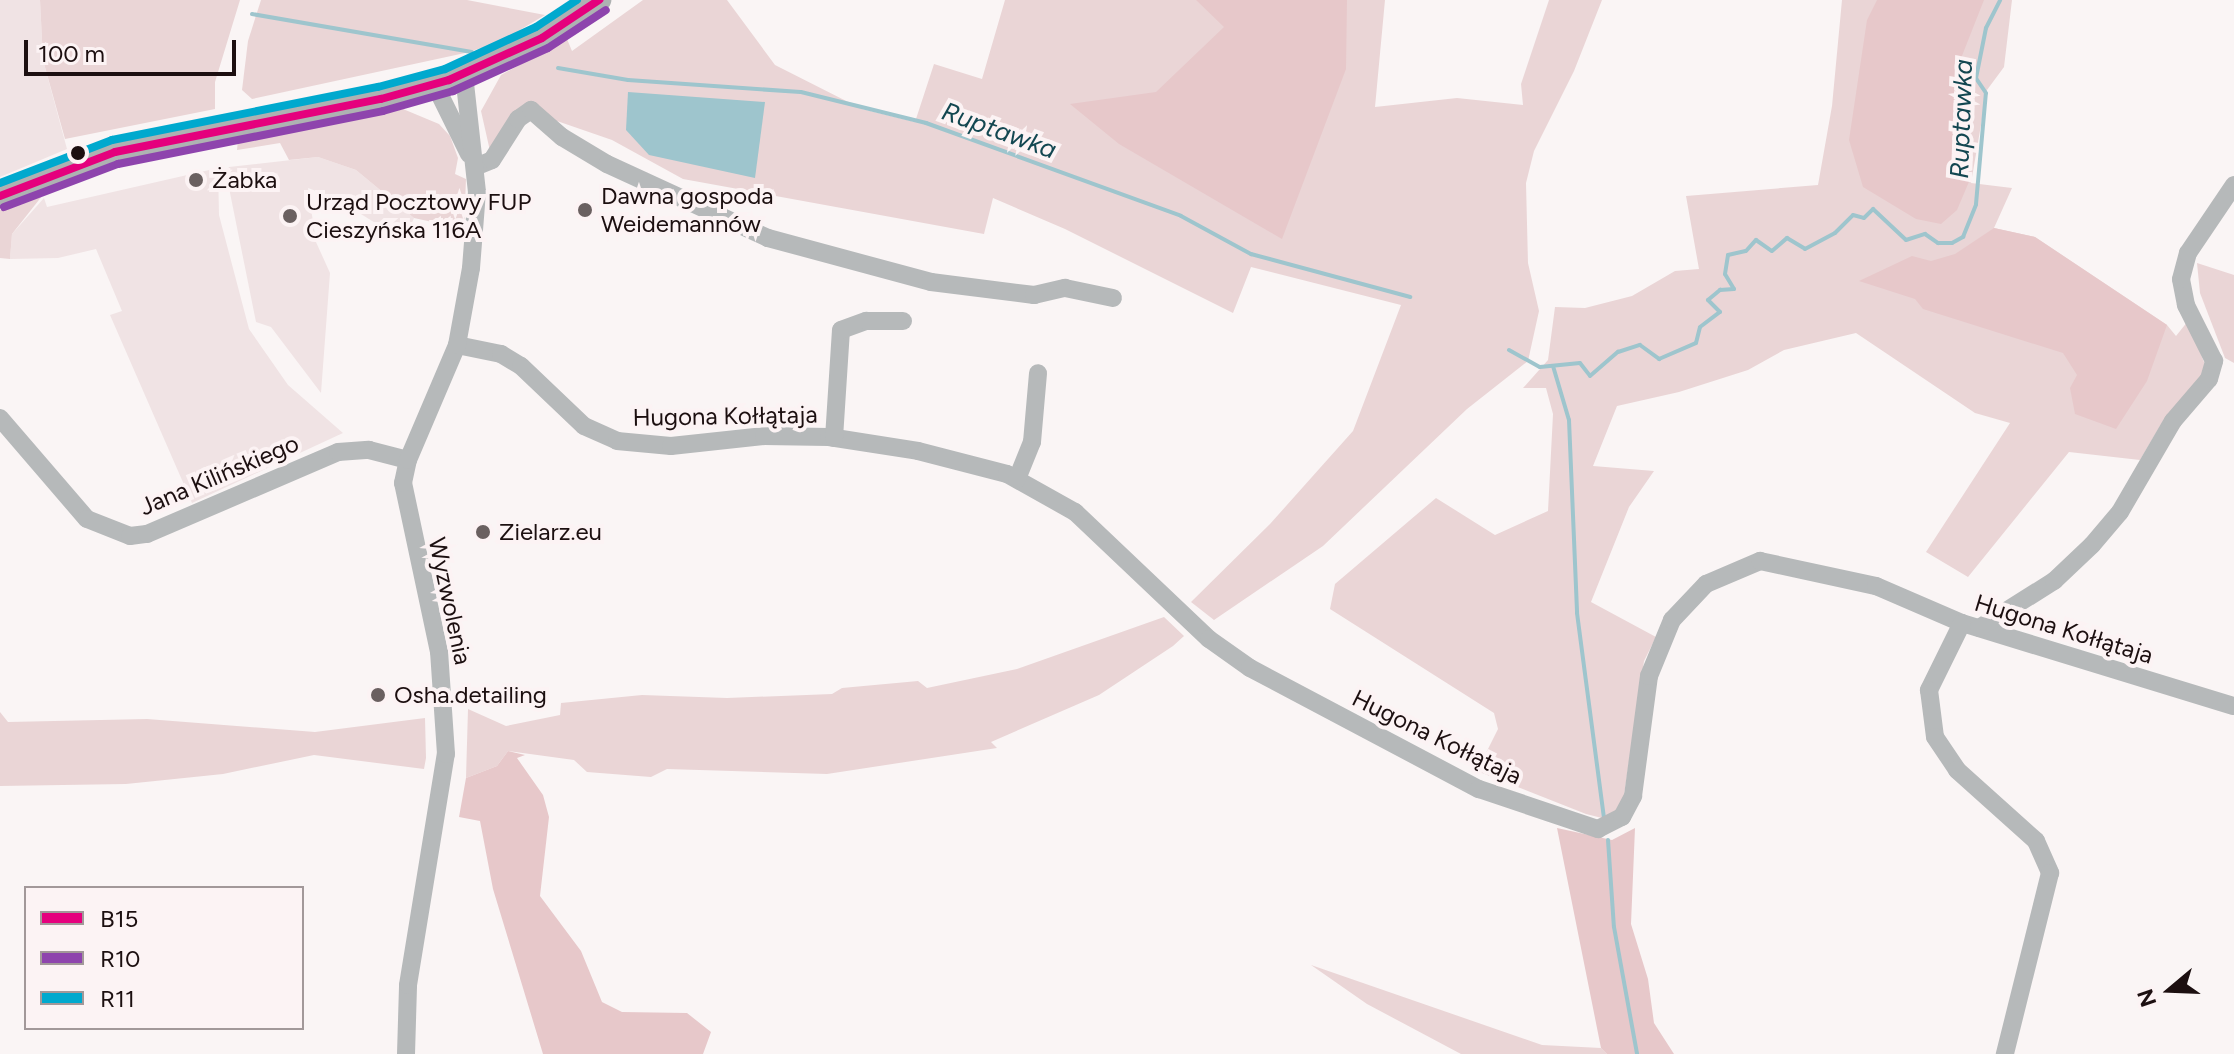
<!DOCTYPE html>
<html>
<head>
<meta charset="utf-8">
<style>
	body { margin:0 }
	#map { position:relative; width:2234px; height:1054px; overflow:hidden; background:#faf5f5; font-family:Figtree,sans-serif }
	div>[style] { position:absolute }
	[style*='--x'] { left:calc(var(--x)*1px); top:calc(var(--y)*1px); width:calc(var(--w)*1px); rotate:calc(var(--a)*1deg) }
	.built>* { inset:0; background:#f0e3e4 }
	.green>* { inset:0; background:#ead5d6 }
	.forest>* { inset:0; background:#e7c8ca }
	.water>* { inset:0; background:#9ec5cd }
	.stream>* { height:4px; margin:-2px; padding:0 2px; transform-origin:2px; border-radius:2px; background:#9ec5cd }
	.minor>* { height:18px; margin:-9px; padding:0 9px; transform-origin:9px; border-radius:9px; background:#b6b9ba }
	.major>* { height:24px; margin:-12px; padding:0 12px; transform-origin:12px; border-radius:12px; background:#aeb2b2 }
	.bus-1>* { height:8px; margin:-4px; padding:0 4px; transform-origin:4px; border-radius:4px; background:#e5007d }
	.bus-2>* { height:8px; margin:-4px; padding:0 4px; transform-origin:4px; border-radius:4px; background:#8e44ad }
	.bus-3>* { height:8px; margin:-4px; padding:0 4px; transform-origin:4px; border-radius:4px; background:#00a9ce }
	.dots>* { width:22px; height:22px; translate:-50% -50%; box-sizing:border-box; border:4px solid #fcf3f4; border-radius:50% }
	span { translate:-50% -50%; white-space:nowrap; text-align:center; line-height:1.15; -webkit-text-stroke:8px #fcf3f4; paint-order:stroke }
	.poi-label { font-size:24px; color:#1c0f10 }
	.left { translate:0 -50%; text-align:left }
	.street-label { font-size:24px; color:#1c0f10 }
	.water-label { font-size:26px; color:#134751; font-style:italic }
	.legend { position:absolute; left:24px; top:886px; width:280px; height:144px; box-sizing:border-box; background:#fcf3f4; border:2px solid #a29899; margin:0; padding:10px 14px; list-style:none; font-size:24px; color:#1c0f10 }
	.legend li { display:flex; align-items:center; gap:16px; height:40px }
	.legend b { width:40px; border:2px solid #a29899 }
	.north { position:absolute; left:2130px; top:950px; width:80px; height:80px; -webkit-text-stroke:6px #fcf3f4; paint-order:stroke; rotate:251deg; font-size:22px; font-weight:700; line-height:32px; text-align:center; color:#1c0f10 }
	.north::after { content:''; display:block; margin:auto; width:28px; height:36px; background:#1c0f10; clip-path:polygon(50% 0,100% 100%,50% 72%,0 100%) }
	.scale { position:absolute; left:24px; top:40px; width:212px; height:36px; box-sizing:border-box; border:4px solid #1c0f10; border-top:0; padding-left:10px; font-size:24px; line-height:28px; white-space:nowrap; color:#1c0f10; -webkit-text-stroke:6px #fcf3f4; paint-order:stroke }
</style>
</head>
<body>
<div id="map">
	<div class="built">
		<i style="clip-path:polygon(0 0,40px 0,43px 60px,67px 149px,0 177px)"></i>
		<i style="clip-path:polygon(318px 157px,356px 170px,414px 218px,404px 241px,337px 199px,308px 188px,316px 242px,330px 273px,321px 393px,271px 327px,256px 322px,226px 173px,229px 167px)"></i>
		<i style="clip-path:polygon(218px 168px,219px 215px,249px 329px,288px 385px,343px 433px,192px 503px,110px 315px,122px 311px,96px 249px,58px 258px,10px 259px,12px 234px,44px 198px,47px 207px)"></i>
	</div>
	<div class="green">
		<i style="clip-path:polygon(40px 0,240px 0,215px 82px,215px 109px,65px 139px,43px 60px)"></i>
		<i style="clip-path:polygon(261px 0,467px 0,545px 15px,498px 43px,465px 53px,252px 99px,242px 90px,248px 41px)"></i>
		<i style="clip-path:polygon(643px 0,727px 0,775px 65px,862px 109px,915px 122px,934px 64px,982px 79px,1005px 0,1385px 0,1375px 107px,1457px 98px,1523px 105px,1521px 84px,1549px 0,1602px 0,1574px 71px,1534px 151px,1526px 183px,1528px 263px,1539px 311px,1528px 361px,1467px 409px,1323px 546px,1214px 620px,1191px 602px,1270px 524px,1353px 431px,1401px 305px,1251px 267px,1233px 313px,1065px 229px,993px 198px,984px 234px,683px 179px,612px 140px,557px 121px,553px 124px,534px 101px,490px 151px,481px 111px,501px 75px,567px 39px,572px 51px)"></i>
		<i style="clip-path:polygon(1842px 0,2012px 0,2004px 67px,1987px 90px,1971px 183px,2012px 188px,1994px 228px,2035px 237px,2167px 325px,2176px 336px,2188px 321px,2209px 375px,2160px 426px,2140px 460px,2069px 452px,1968px 577px,1926px 552px,2010px 423px,1975px 413px,1856px 333px,1784px 350px,1748px 370px,1679px 392px,1617px 406px,1593px 466px,1654px 471px,1629px 507px,1591px 602px,1656px 637px,1644px 661px,1622px 809px,1602px 818px,1586px 814px,1477px 771px,1498px 729px,1494px 713px,1330px 609px,1335px 584px,1436px 498px,1495px 535px,1548px 511px,1553px 414px,1546px 388px,1523px 388px,1548px 360px,1555px 307px,1585px 308px,1632px 296px,1675px 271px,1699px 269px,1686px 196px,1818px 185px,1832px 106px)"></i>
		<i style="clip-path:polygon(403px 109px,439px 124px,450px 136px,458px 158px,455px 174px,466px 179px,464px 229px,414px 218px,356px 170px,318px 157px,289px 160px,280px 143px,237px 150px,238px 140px)"></i>
		<i style="clip-path:polygon(46px 191px,12px 234px,10px 259px,0 258px,0 210px)"></i>
		<i style="clip-path:polygon(2197px 263px,2234px 275px,2234px 363px,2225px 358px,2200px 293px)"></i>
		<i style="clip-path:polygon(1164px 617px,1184px 636px,1173px 646px,1099px 695px,991px 742px,997px 748px,827px 774px,667px 769px,651px 777px,587px 772px,574px 760px,508px 751px,497px 766px,466px 778px,468px 709px,506px 726px,560px 715px,561px 703px,642px 695px,727px 698px,832px 694px,842px 688px,918px 681px,927px 688px,1017px 669px)"></i>
		<i style="clip-path:polygon(0 712px,8px 722px,147px 719px,315px 732px,425px 718px,426px 758px,424px 769px,314px 755px,223px 774px,126px 784px,0 786px)"></i>
		<i style="clip-path:polygon(1311px 965px,1542px 1045px,1601px 1048px,1607px 1054px,1461px 1054px,1367px 1004px)"></i>
	</div>
	<div class="forest">
		<i style="clip-path:polygon(1196px 0,1347px 0,1346px 69px,1282px 239px,1119px 144px,1070px 104px,1156px 92px,1224px 27px)"></i>
		<i style="clip-path:polygon(1877px 0,1984px 0,1956px 71px,1971px 177px,1957px 210px,1941px 224px,1916px 219px,1863px 187px,1849px 140px,1867px 20px)"></i>
		<i style="clip-path:polygon(1994px 228px,2035px 237px,2167px 325px,2147px 381px,2116px 429px,2075px 414px,2070px 388px,2077px 375px,2063px 353px,1923px 309px,1915px 299px,1859px 281px,1912px 256px,1931px 261px,1955px 254px)"></i>
		<i style="clip-path:polygon(508px 751px,525px 755px,517px 758px,543px 795px,549px 817px,540px 896px,581px 951px,602px 1002px,622px 1012px,687px 1013px,711px 1032px,703px 1054px,543px 1054px,493px 889px,480px 821px,459px 817px,466px 778px,497px 766px)"></i>
		<i style="clip-path:polygon(1557px 828px,1612px 840px,1635px 828px,1631px 924px,1648px 979px,1654px 1023px,1674px 1054px,1607px 1054px,1601px 1048px)"></i>
	</div>
	<div class="water">
		<i style="clip-path:polygon(628px 92px,765px 102px,755px 178px,649px 155px,626px 130px)"></i>
	</div>
	<div class="stream">
		<i style="--x:252;--y:14;--w:223;--a:9.8"></i>
		<i style="--x:558;--y:68;--w:71;--a:9.7"></i>
		<i style="--x:628;--y:80;--w:173;--a:4"></i>
		<i style="--x:801;--y:92;--w:129;--a:13.9"></i>
		<i style="--x:926;--y:123;--w:271;--a:20"></i>
		<i style="--x:1181;--y:216;--w:80;--a:28.5"></i>
		<i style="--x:1251;--y:254;--w:165;--a:15.1"></i>
		<i style="--x:1509;--y:350;--w:35;--a:29"></i>
		<i style="--x:1540;--y:367;--w:40;--a:-5.7"></i>
		<i style="--x:1580;--y:363;--w:16;--a:52"></i>
		<i style="--x:1590;--y:376;--w:37;--a:-41"></i>
		<i style="--x:1618;--y:352;--w:23;--a:-18"></i>
		<i style="--x:1640;--y:345;--w:24;--a:36"></i>
		<i style="--x:1659;--y:359;--w:40;--a:-23.4"></i>
		<i style="--x:1696;--y:343;--w:16;--a:-76"></i>
		<i style="--x:1700;--y:327;--w:25;--a:-37"></i>
		<i style="--x:1720;--y:312;--w:17;--a:-135"></i>
		<i style="--x:1708;--y:300;--w:16;--a:-40"></i>
		<i style="--x:1720;--y:290;--w:14;--a:-4"></i>
		<i style="--x:1734;--y:289;--w:17;--a:-121"></i>
		<i style="--x:1725;--y:274;--w:19;--a:-81"></i>
		<i style="--x:1728;--y:255;--w:18;--a:-13"></i>
		<i style="--x:1746;--y:251;--w:15;--a:-48"></i>
		<i style="--x:1756;--y:240;--w:19;--a:35"></i>
		<i style="--x:1772;--y:251;--w:20;--a:-41"></i>
		<i style="--x:1787;--y:238;--w:21;--a:31"></i>
		<i style="--x:1805;--y:249;--w:34;--a:-28"></i>
		<i style="--x:1835;--y:233;--w:25;--a:-45"></i>
		<i style="--x:1853;--y:215;--w:11;--a:15"></i>
		<i style="--x:1864;--y:218;--w:13;--a:-45"></i>
		<i style="--x:1873;--y:209;--w:45;--a:43.2"></i>
		<i style="--x:1906;--y:240;--w:20;--a:-18"></i>
		<i style="--x:1925;--y:234;--w:16;--a:35"></i>
		<i style="--x:1938;--y:243;--w:14;--a:0"></i>
		<i style="--x:1952;--y:243;--w:13;--a:-29"></i>
		<i style="--x:1963;--y:237;--w:35;--a:-68"></i>
		<i style="--x:1976;--y:204;--w:111;--a:-84.9"></i>
		<i style="--x:1986;--y:93;--w:18;--a:-124"></i>
		<i style="--x:1976;--y:78;--w:51;--a:-78.7"></i>
		<i style="--x:1986;--y:28;--w:31;--a:-63"></i>
		<i style="--x:1553;--y:366;--w:56;--a:73.5"></i>
		<i style="--x:1569;--y:420;--w:193;--a:87.6"></i>
		<i style="--x:1577;--y:613;--w:206;--a:82.5"></i>
		<i style="--x:1608;--y:840;--w:87;--a:86.1"></i>
		<i style="--x:1614;--y:927;--w:129;--a:79.7"></i>
	</div>
	<div class="minor">
		<i style="--x:435;--y:85;--w:77;--a:63.8"></i>
		<i style="--x:475;--y:167;--w:18;--a:-22"></i>
		<i style="--x:492;--y:160;--w:49;--a:-57.6"></i>
		<i style="--x:518;--y:119;--w:16;--a:-35"></i>
		<i style="--x:531;--y:110;--w:41;--a:41.1"></i>
		<i style="--x:562;--y:137;--w:52;--a:31"></i>
		<i style="--x:607;--y:164;--w:177;--a:24.7"></i>
		<i style="--x:768;--y:238;--w:169;--a:15.1"></i>
		<i style="--x:931;--y:282;--w:104;--a:7.2"></i>
		<i style="--x:1034;--y:295;--w:32;--a:-13"></i>
		<i style="--x:1065;--y:288;--w:49;--a:11.8"></i>
		<i style="--x:457;--y:345;--w:45;--a:11.6"></i>
		<i style="--x:501;--y:354;--w:23;--a:31"></i>
		<i style="--x:521;--y:366;--w:87;--a:43.6"></i>
		<i style="--x:584;--y:426;--w:36;--a:24"></i>
		<i style="--x:617;--y:441;--w:54;--a:5.3"></i>
		<i style="--x:671;--y:446;--w:94;--a:-6.1"></i>
		<i style="--x:764;--y:436;--w:65;--a:0.9"></i>
		<i style="--x:829;--y:437;--w:90;--a:8.9"></i>
		<i style="--x:918;--y:451;--w:92;--a:14.5"></i>
		<i style="--x:1007;--y:474;--w:78;--a:29.2"></i>
		<i style="--x:1075;--y:512;--w:185;--a:43.5"></i>
		<i style="--x:1209;--y:639;--w:50;--a:35.3"></i>
		<i style="--x:1250;--y:668;--w:259;--a:27.9"></i>
		<i style="--x:1479;--y:789;--w:126;--a:18.6"></i>
		<i style="--x:1598;--y:829;--w:27;--a:-27"></i>
		<i style="--x:1622;--y:817;--w:24;--a:-62"></i>
		<i style="--x:1633;--y:796;--w:121;--a:-82.4"></i>
		<i style="--x:1649;--y:676;--w:61;--a:-67.7"></i>
		<i style="--x:1672;--y:620;--w:50;--a:-46.6"></i>
		<i style="--x:1706;--y:584;--w:59;--a:-23.1"></i>
		<i style="--x:1760;--y:561;--w:119;--a:12.2"></i>
		<i style="--x:1876;--y:586;--w:94;--a:23.3"></i>
		<i style="--x:1962;--y:623;--w:284;--a:17"></i>
		<i style="--x:0;--y:418;--w:133;--a:49.3"></i>
		<i style="--x:87;--y:519;--w:46;--a:21.6"></i>
		<i style="--x:130;--y:536;--w:17;--a:-7"></i>
		<i style="--x:147;--y:534;--w:208;--a:-23.2"></i>
		<i style="--x:338;--y:452;--w:31;--a:-4"></i>
		<i style="--x:369;--y:450;--w:40;--a:14.4"></i>
		<i style="--x:834;--y:438;--w:108;--a:-86.3"></i>
		<i style="--x:841;--y:330;--w:27;--a:-20"></i>
		<i style="--x:866;--y:321;--w:37;--a:0"></i>
		<i style="--x:1017;--y:479;--w:40;--a:-68"></i>
		<i style="--x:1032;--y:442;--w:69;--a:-85"></i>
		<i style="--x:1962;--y:623;--w:75;--a:116.2"></i>
		<i style="--x:1929;--y:690;--w:47;--a:82.7"></i>
		<i style="--x:1935;--y:737;--w:40;--a:56"></i>
		<i style="--x:1957;--y:770;--w:106;--a:41.9"></i>
		<i style="--x:2036;--y:841;--w:35;--a:66"></i>
		<i style="--x:2050;--y:873;--w:187;--a:104"></i>
		<i style="--x:1979;--y:628;--w:89;--a:-32.1"></i>
		<i style="--x:2054;--y:581;--w:52;--a:-43.5"></i>
		<i style="--x:2092;--y:545;--w:43;--a:-49.7"></i>
		<i style="--x:2120;--y:512;--w:105;--a:-59.8"></i>
		<i style="--x:2173;--y:421;--w:55;--a:-49.4"></i>
		<i style="--x:2209;--y:379;--w:19;--a:-74"></i>
		<i style="--x:2214;--y:361;--w:63;--a:-116.6"></i>
		<i style="--x:2186;--y:305;--w:26;--a:-101"></i>
		<i style="--x:2181;--y:279;--w:27;--a:-75"></i>
		<i style="--x:2188;--y:253;--w:82;--a:-55.9"></i>
		<i style="--x:406;--y:1054;--w:69;--a:-88.3"></i>
		<i style="--x:408;--y:985;--w:234;--a:-80.7"></i>
		<i style="--x:446;--y:754;--w:102;--a:-93.9"></i>
		<i style="--x:439;--y:652;--w:173;--a:-102"></i>
		<i style="--x:403;--y:483;--w:24;--a:-78"></i>
		<i style="--x:408;--y:460;--w:125;--a:-66.9"></i>
		<i style="--x:457;--y:345;--w:78;--a:-79.7"></i>
		<i style="--x:471;--y:268;--w:76;--a:-85.5"></i>
		<i style="--x:477;--y:192;--w:119;--a:-96.3"></i>
	</div>
	<div class="major">
		<i style="--x:0;--y:196;--w:123;--a:-20.9"></i>
		<i style="--x:115;--y:152;--w:271;--a:-11.3"></i>
		<i style="--x:381;--y:99;--w:71;--a:-15.6"></i>
		<i style="--x:449;--y:80;--w:102;--a:-24.3"></i>
		<i style="--x:542;--y:38;--w:69;--a:-33.7"></i>
	</div>
	<div class="bus-1">
		<i style="--x:0;--y:196;--w:123;--a:-20.9"></i>
		<i style="--x:115;--y:152;--w:271;--a:-11.3"></i>
		<i style="--x:381;--y:99;--w:71;--a:-15.6"></i>
		<i style="--x:449;--y:80;--w:102;--a:-24.3"></i>
		<i style="--x:542;--y:38;--w:69;--a:-33.7"></i>
	</div>
	<div class="bus-2">
		<i style="--x:4;--y:207;--w:122;--a:-20.7"></i>
		<i style="--x:118;--y:164;--w:270;--a:-11.3"></i>
		<i style="--x:383;--y:111;--w:73;--a:-15.9"></i>
		<i style="--x:453;--y:91;--w:104;--a:-24.4"></i>
		<i style="--x:548;--y:48;--w:69;--a:-33.2"></i>
	</div>
	<div class="bus-3">
		<i style="--x:0;--y:183;--w:120;--a:-21"></i>
		<i style="--x:112;--y:140;--w:271;--a:-11.3"></i>
		<i style="--x:378;--y:87;--w:69;--a:-15"></i>
		<i style="--x:445;--y:69;--w:100;--a:-24.8"></i>
		<i style="--x:536;--y:27;--w:49;--a:-33.4"></i>
	</div>
	<div class="dots">
		<i style="left:78px;top:153px;background:#1c0f10"></i>
		<i style="left:196px;top:180px;background:#6a6060"></i>
		<i style="left:585px;top:210px;background:#6a6060"></i>
		<i style="left:290px;top:216px;background:#6a6060"></i>
		<i style="left:483px;top:532px;background:#6a6060"></i>
		<i style="left:378px;top:695px;background:#6a6060"></i>
	</div>
	<div class="poi-label">
		<span class="left" style="left:212px;top:180px">Żabka</span>
		<span class="left" style="left:601px;top:210px">Dawna gospoda<br>Weidemannów</span>
		<span class="left" style="left:306px;top:216px">Urząd Pocztowy FUP<br>Cieszyńska 116A</span>
		<span class="left" style="left:499px;top:532px">Zielarz.eu</span>
		<span class="left" style="left:394px;top:695px">Osha.detailing</span>
	</div>
	<div class="street-label">
		<span style="left:725px;top:416px;rotate:-1deg">Hugona Kołłątaja</span>
		<span style="left:219px;top:475px;rotate:-23deg">Jana Kilińskiego</span>
		<span style="left:450px;top:601px;rotate:78deg">Wyzwolenia</span>
		<span style="left:2064px;top:629px;rotate:17deg">Hugona Kołłątaja</span>
		<span style="left:1437px;top:737px;rotate:26deg">Hugona Kołłątaja</span>
	</div>
	<div class="water-label">
		<span style="left:1962px;top:119px;rotate:-88deg">Ruptawka</span>
		<span style="left:999px;top:131px;rotate:20deg">Ruptawka</span>
	</div>
	<ul class="legend">
	<li><b style="height:10px;background:#e5007d"></b>B15</li>
	<li><b style="height:10px;background:#8e44ad"></b>R10</li>
	<li><b style="height:10px;background:#00a9ce"></b>R11</li>
	</ul>
	<div class="north">N</div>
	<div class="scale">100 m</div>
</div>
</body>
</html>
